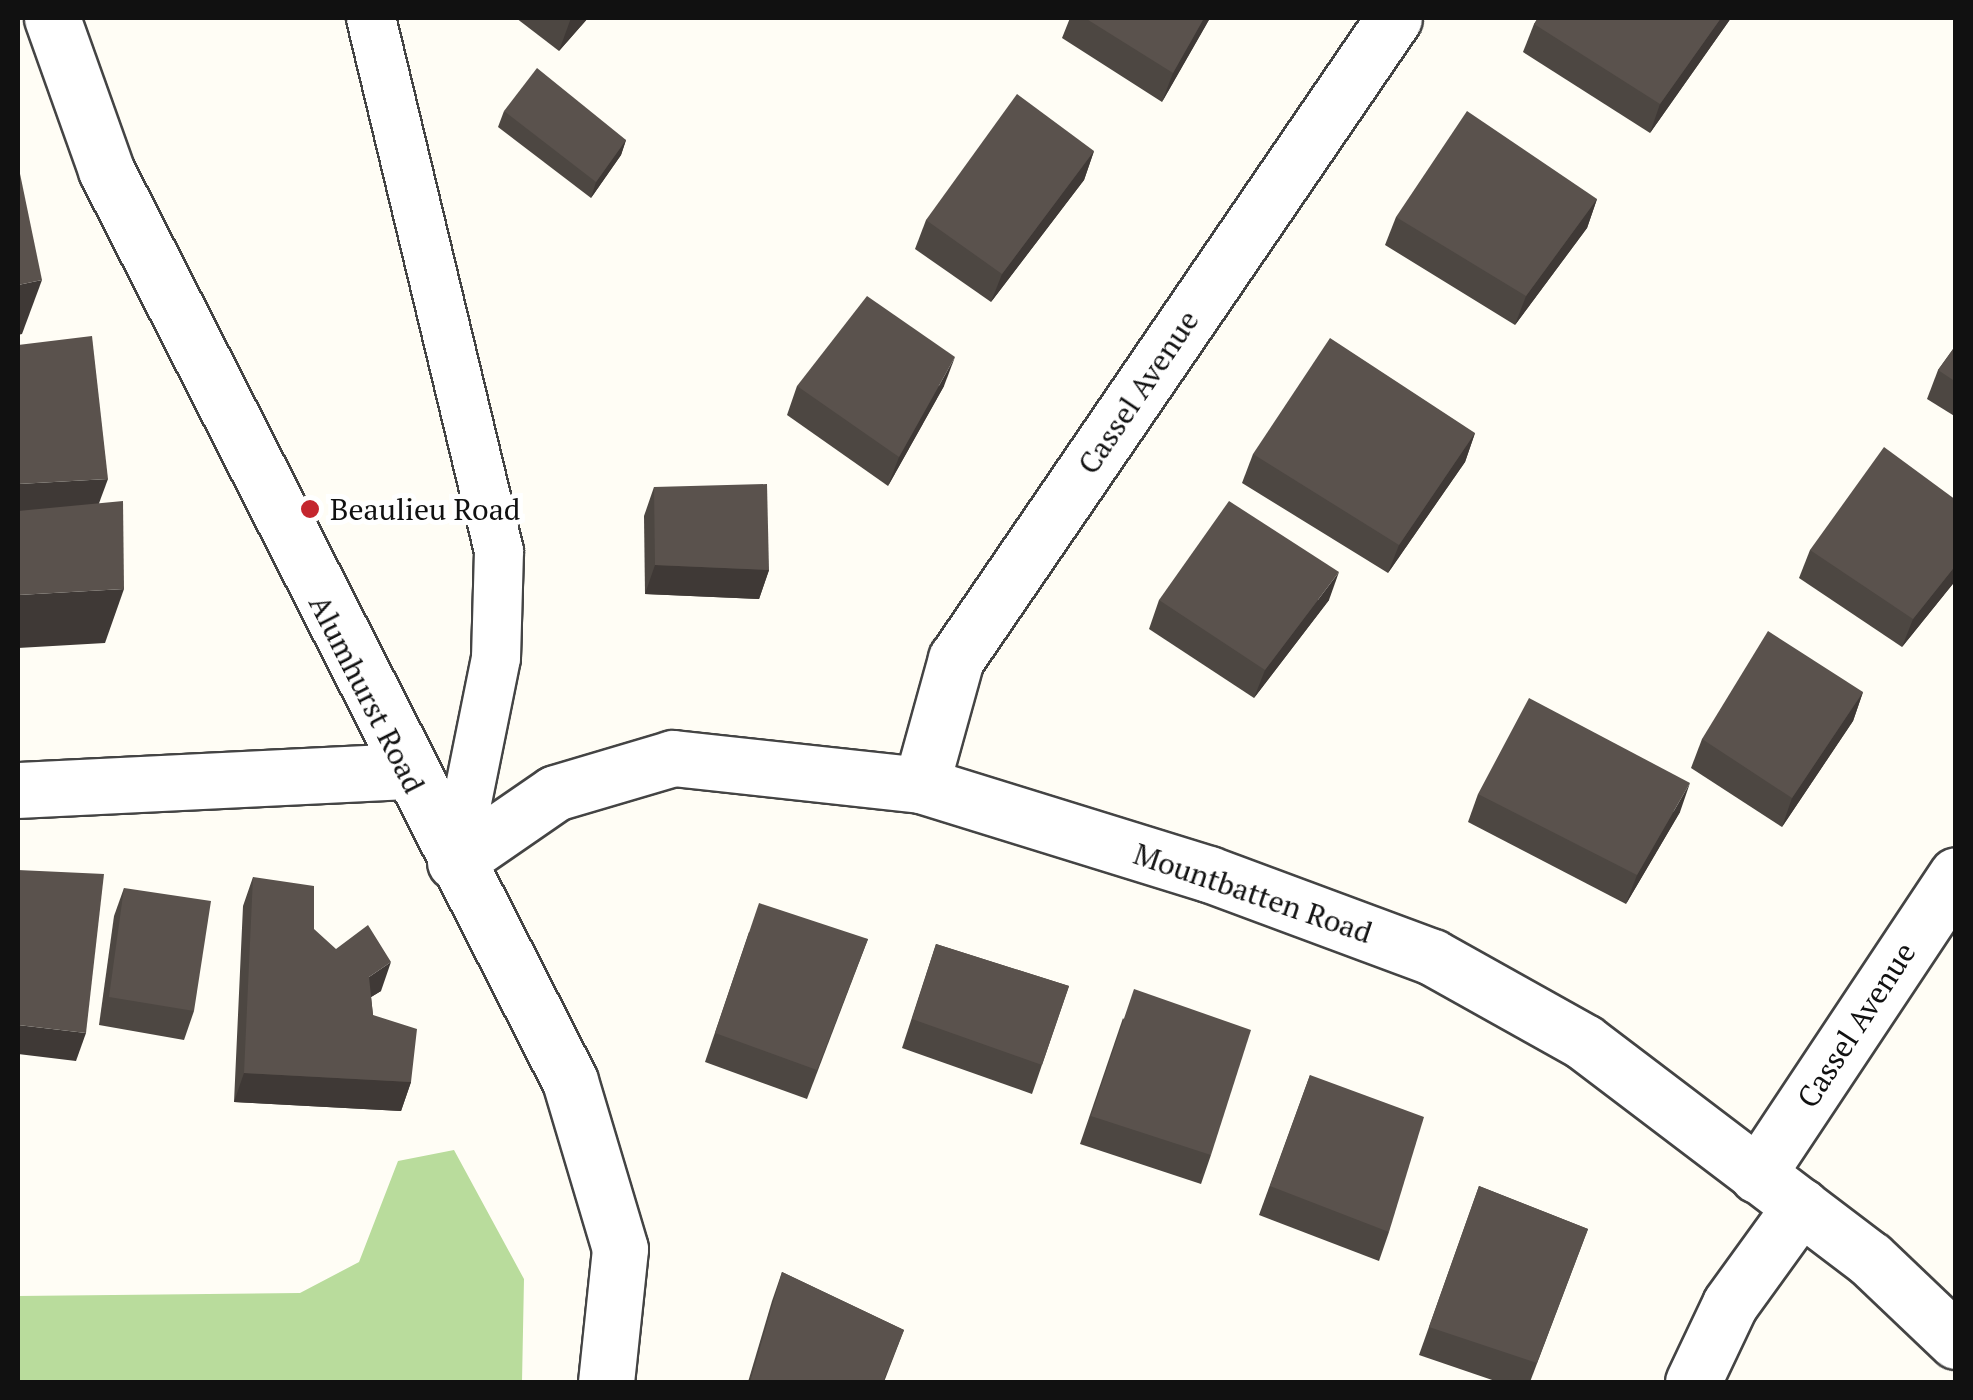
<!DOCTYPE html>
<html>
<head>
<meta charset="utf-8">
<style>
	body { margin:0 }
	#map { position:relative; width:1973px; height:1400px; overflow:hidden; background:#fffdf5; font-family:"PT Serif",serif }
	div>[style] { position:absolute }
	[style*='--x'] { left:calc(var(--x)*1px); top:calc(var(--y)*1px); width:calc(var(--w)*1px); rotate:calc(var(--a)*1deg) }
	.forest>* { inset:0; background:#b9dc9c }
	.roads { filter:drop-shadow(2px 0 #444) drop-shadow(-2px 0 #444) drop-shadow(0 2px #444) drop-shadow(0 -2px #444) }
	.lane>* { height:48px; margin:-24px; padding:0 24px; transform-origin:24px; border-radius:24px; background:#fff }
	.street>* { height:55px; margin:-27.5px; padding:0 27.5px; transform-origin:27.5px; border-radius:27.5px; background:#fff }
	.wall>* { inset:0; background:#4d4742 }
	.shaded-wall>* { inset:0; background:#3f3936 }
	.building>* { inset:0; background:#5a524d }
	.dots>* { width:28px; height:28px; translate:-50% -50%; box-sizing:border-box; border:5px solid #fff; border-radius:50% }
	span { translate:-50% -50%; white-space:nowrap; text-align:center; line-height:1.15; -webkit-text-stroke:10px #fff; paint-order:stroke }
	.street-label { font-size:30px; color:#111 }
	.poi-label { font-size:30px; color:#111 }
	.left { translate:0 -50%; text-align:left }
	.frame { position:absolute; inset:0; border:20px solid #111; pointer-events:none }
</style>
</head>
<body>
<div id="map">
	<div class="forest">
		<i style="clip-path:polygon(454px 1150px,524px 1279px,522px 1382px,18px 1382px,18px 1296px,300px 1293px,359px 1262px,398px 1161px)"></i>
	</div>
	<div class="roads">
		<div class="lane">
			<i style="--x:371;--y:18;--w:548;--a:76.5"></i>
			<i style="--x:499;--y:551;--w:107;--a:91.6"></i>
			<i style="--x:496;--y:658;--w:208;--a:101.4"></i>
		</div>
		<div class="street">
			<i style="--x:52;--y:18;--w:161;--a:70.4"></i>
			<i style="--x:106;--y:170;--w:1022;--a:63.01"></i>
			<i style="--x:570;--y:1081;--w:175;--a:73.4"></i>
			<i style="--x:620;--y:1249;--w:134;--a:96"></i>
			<i style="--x:921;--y:785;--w:131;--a:-74.5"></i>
			<i style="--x:956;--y:659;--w:776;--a:-55.65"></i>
			<i style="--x:18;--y:790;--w:387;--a:-2.8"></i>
			<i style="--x:455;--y:862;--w:121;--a:-34.6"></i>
			<i style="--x:555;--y:793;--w:123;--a:-16.5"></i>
			<i style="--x:673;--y:758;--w:249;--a:6.2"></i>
			<i style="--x:921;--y:785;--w:301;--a:17.2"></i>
			<i style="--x:1209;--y:874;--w:238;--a:20.4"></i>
			<i style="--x:1432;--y:957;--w:174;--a:29.2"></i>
			<i style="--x:1584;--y:1042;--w:359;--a:37.2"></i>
			<i style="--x:1870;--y:1259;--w:119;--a:43.6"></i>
			<i style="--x:1757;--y:1175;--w:360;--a:-56.4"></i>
			<i style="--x:1693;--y:1382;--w:86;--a:-64.6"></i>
			<i style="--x:1730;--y:1304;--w:121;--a:-54.1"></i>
		</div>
	</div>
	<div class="wall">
		<i style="clip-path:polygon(516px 18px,588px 18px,559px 51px)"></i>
		<i style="clip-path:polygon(1070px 18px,1210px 18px,1162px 102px,1062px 38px)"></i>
		<i style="clip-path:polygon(1538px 18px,1731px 18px,1650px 133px,1523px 52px,1534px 24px)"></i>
		<i style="clip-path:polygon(504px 111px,626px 140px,621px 155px,591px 198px,498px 127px)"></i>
		<i style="clip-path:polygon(1094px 151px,1084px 180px,991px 302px,915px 249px,926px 220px)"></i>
		<i style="clip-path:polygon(1597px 199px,1587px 228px,1515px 325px,1385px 245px,1396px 217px)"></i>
		<i style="clip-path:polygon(1956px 345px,1956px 417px,1927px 399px,1938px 370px)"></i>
		<i style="clip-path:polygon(797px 386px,944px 386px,888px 486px,787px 415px)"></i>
		<i style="clip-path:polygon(1475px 433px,1465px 462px,1388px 573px,1242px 483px,1253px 454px)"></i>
		<i style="clip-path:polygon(654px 487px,769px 570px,759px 599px,645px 594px,644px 516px)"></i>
		<i style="clip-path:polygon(1956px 500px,1956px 580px,1902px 647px,1799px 578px,1810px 550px)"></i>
		<i style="clip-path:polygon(1159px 600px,1329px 600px,1254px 698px,1149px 629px)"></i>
		<i style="clip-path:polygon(1863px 692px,1853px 721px,1782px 827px,1691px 768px,1702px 739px)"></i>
		<i style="clip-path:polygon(1478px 794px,1680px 812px,1626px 904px,1468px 822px)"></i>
		<i style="clip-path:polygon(253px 877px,381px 991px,371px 997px,373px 1015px,411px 1082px,401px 1111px,234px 1102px,243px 906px)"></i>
		<i style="clip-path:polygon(124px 888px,194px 1011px,184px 1040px,99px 1025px,114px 916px)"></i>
		<i style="clip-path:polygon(749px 932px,868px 939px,807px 1099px,705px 1062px)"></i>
		<i style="clip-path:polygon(936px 944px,1069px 986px,1032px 1094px,902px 1048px)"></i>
		<i style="clip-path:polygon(1123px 1018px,1211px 1155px,1201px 1184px,1080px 1144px)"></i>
		<i style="clip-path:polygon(1310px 1075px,1389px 1232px,1379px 1261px,1259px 1215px)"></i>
		<i style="clip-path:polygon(1479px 1186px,1588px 1229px,1530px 1382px,1498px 1382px,1419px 1355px)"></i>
		<i style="clip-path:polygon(782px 1272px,904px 1330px,884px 1382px,748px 1382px,772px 1301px)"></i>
	</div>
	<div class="shaded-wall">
		<i style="clip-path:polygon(571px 18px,588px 18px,559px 51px)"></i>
		<i style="clip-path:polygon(1204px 18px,1210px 18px,1162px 102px,1173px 73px)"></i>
		<i style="clip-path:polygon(1721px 18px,1731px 18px,1650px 133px,1660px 104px)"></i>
		<i style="clip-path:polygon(626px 140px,621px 155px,591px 198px,596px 182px)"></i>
		<i style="clip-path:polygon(1094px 151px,1084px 180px,991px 302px,1002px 274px)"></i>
		<i style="clip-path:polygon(1597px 199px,1587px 228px,1515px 325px,1526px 296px)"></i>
		<i style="clip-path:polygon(42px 280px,22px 334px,18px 335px,18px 285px)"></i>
		<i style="clip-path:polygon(955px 357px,944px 386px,888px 486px,899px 457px)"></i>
		<i style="clip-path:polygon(1475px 433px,1465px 462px,1388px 573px,1399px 545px)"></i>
		<i style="clip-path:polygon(108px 479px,88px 533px,18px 537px,18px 484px)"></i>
		<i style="clip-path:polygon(655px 565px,769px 570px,759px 599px,645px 594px)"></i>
		<i style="clip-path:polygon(1956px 565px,1956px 580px,1902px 647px,1913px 619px)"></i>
		<i style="clip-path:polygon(1339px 572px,1329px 600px,1254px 698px,1265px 670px)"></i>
		<i style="clip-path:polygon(124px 589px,105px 643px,18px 648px,18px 595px)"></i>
		<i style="clip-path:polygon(1863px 692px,1853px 721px,1782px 827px,1792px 798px)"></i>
		<i style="clip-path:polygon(1690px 783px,1680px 812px,1626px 904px,1637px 875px)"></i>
		<i style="clip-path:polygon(391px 962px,381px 991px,358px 1005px,369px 977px)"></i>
		<i style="clip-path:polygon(18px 1025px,86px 1033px,76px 1061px,18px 1054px)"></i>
		<i style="clip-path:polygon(244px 1073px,411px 1082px,401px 1111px,234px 1102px)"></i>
	</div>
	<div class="building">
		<i style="clip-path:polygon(1085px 18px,1204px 18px,1173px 73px)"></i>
		<i style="clip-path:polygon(1538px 18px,1721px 18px,1660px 104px,1534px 24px)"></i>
		<i style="clip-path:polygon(537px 68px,626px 140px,596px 182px,504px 111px)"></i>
		<i style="clip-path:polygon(1017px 94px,1094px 151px,1002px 274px,926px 220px)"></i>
		<i style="clip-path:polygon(1467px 111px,1597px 199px,1526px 296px,1396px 217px)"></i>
		<i style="clip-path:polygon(18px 164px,42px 280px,18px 285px)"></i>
		<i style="clip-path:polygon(867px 296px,955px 357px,899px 457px,797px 386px)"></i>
		<i style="clip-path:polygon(92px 336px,108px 479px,18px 484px,18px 345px)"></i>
		<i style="clip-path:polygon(1330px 338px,1475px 433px,1399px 545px,1253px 454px)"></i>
		<i style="clip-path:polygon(1956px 345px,1956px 382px,1938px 370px)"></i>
		<i style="clip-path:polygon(1884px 447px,1956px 500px,1956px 565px,1913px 619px,1810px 550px)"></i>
		<i style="clip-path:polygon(767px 484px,769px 570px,655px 565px,654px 487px)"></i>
		<i style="clip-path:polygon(123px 501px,124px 589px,18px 595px,18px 511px)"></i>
		<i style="clip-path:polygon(1229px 501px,1339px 572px,1265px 670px,1159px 600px)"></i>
		<i style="clip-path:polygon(1768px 631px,1863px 692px,1792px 798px,1702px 739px)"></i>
		<i style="clip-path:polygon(1529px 698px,1690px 783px,1637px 875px,1478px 794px)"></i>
		<i style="clip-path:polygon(18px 870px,104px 874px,86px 1033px,18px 1025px)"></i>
		<i style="clip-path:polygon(253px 877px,314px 886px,314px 929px,336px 949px,368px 925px,391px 962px,369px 977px,373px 1015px,417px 1029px,411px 1082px,244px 1073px)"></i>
		<i style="clip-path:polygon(124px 888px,211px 901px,194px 1011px,109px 997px)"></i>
		<i style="clip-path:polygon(759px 903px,868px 939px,817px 1070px,715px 1033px)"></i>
		<i style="clip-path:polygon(936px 944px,1069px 986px,1042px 1065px,912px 1019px)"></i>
		<i style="clip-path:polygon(1134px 989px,1251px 1030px,1211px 1155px,1091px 1116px)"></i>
		<i style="clip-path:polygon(1310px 1075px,1424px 1117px,1389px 1232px,1270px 1186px)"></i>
		<i style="clip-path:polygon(1479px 1186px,1588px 1229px,1537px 1363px,1429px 1327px)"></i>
		<i style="clip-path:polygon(782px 1272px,904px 1330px,883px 1382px,750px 1382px)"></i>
	</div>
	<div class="dots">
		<i style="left:310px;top:509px;background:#c4262e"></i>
	</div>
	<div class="street-label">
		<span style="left:1138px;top:392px;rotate:-56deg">Cassel Avenue</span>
		<span style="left:367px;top:694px;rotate:63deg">Alumhurst Road</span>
		<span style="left:1253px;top:893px;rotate:19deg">Mountbatten Road</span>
		<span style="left:1856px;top:1025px;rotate:-57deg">Cassel Avenue</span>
	</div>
	<div class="poi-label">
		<span class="left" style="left:330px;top:509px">Beaulieu Road</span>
	</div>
	<div class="frame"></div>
</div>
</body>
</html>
